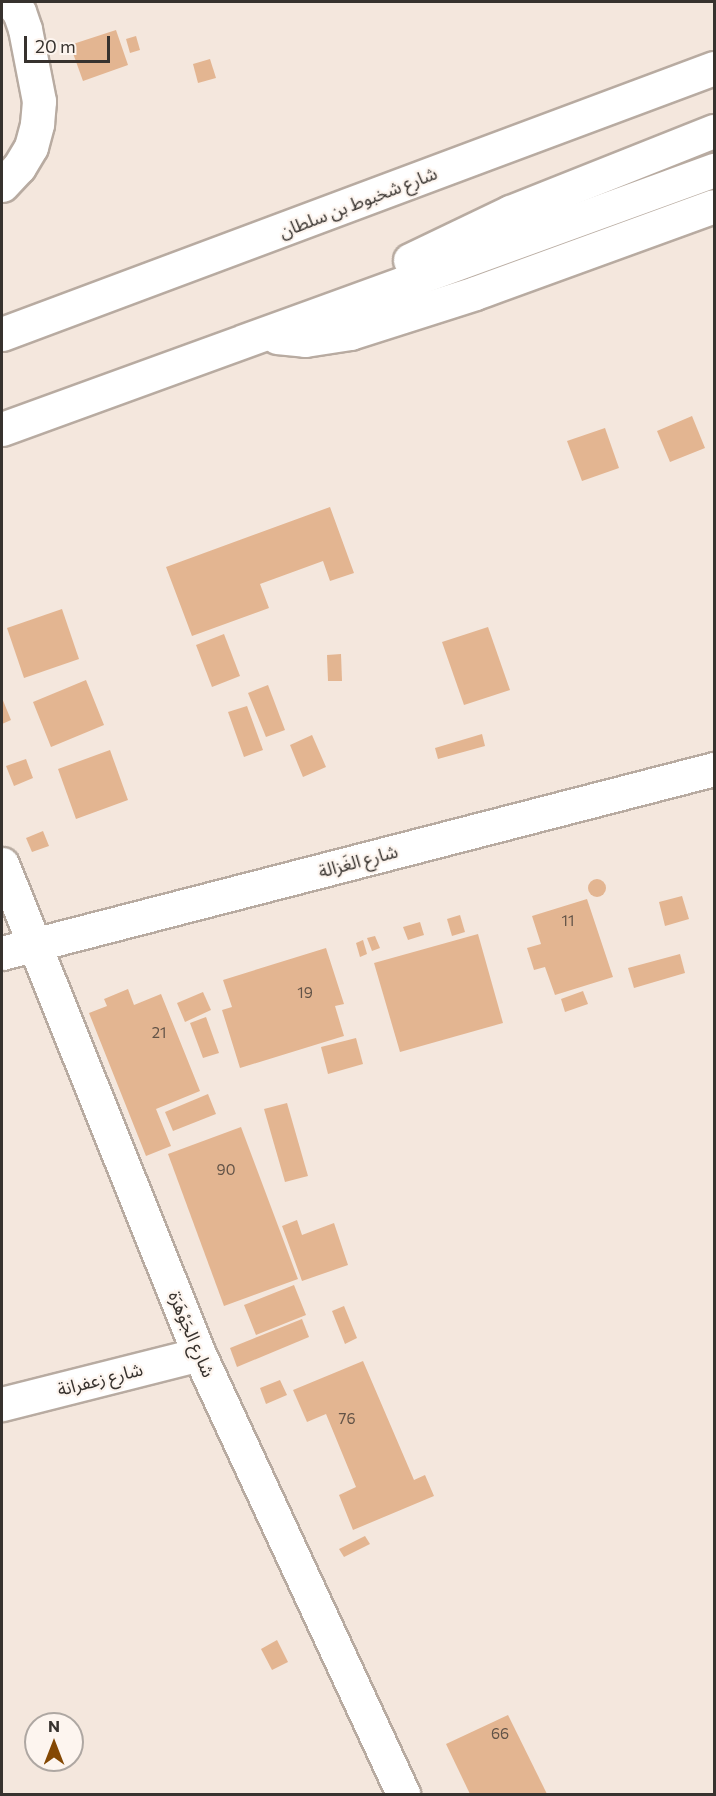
<!DOCTYPE html>
<html>
<head>
<meta charset="utf-8">
<style>
	body { margin:0 }
	#map { position:relative; width:716px; height:1796px; overflow:hidden; background:#f4e7dd; font-family:Commissioner,"Noto Sans Arabic",sans-serif }
	div>[style] { position:absolute }
	[style*='--x'] { left:calc(var(--x)*1px); top:calc(var(--y)*1px); width:calc(var(--w)*1px); rotate:calc(var(--a)*1deg) }
	.building>* { inset:0; background:#e3b591 }
	.round { border-radius:50% }
	.roads { filter:drop-shadow(2px 0 #b8aba1) drop-shadow(-2px 0 #b8aba1) drop-shadow(0 2px #b8aba1) drop-shadow(0 -2px #b8aba1) }
	.minor>* { height:33px; margin:-16.5px; padding:0 16.5px; transform-origin:16.5px; border-radius:16.5px; background:#fff }
	.major>* { height:33px; margin:-16.5px; padding:0 16.5px; transform-origin:16.5px; border-radius:16.5px; background:#fff }
	span { translate:-50% -50%; white-space:nowrap; text-align:center; line-height:1.15; -webkit-text-stroke:4.5px #fdf5ef; paint-order:stroke }
	.number-label { font-size:15px; color:#625347 }
	.number-label span { -webkit-text-stroke-width:0 }
	.street-label { font-size:18px; color:#37322e }
	.frame { position:absolute; inset:0; border:3px solid #37322e; pointer-events:none }
	.north { position:absolute; left:24px; top:1712px; width:60px; height:60px; box-sizing:border-box; background:#fdf5ef; border:2px solid #aea7a2; border-radius:50%; rotate:0deg; font-size:16px; font-weight:700; line-height:24px; text-align:center; color:#37322e }
	.north::after { content:''; display:block; margin:auto; width:21px; height:27px; background:#844803; clip-path:polygon(50% 0,100% 100%,50% 72%,0 100%) }
	.scale { position:absolute; left:24px; top:36px; width:86px; height:27px; box-sizing:border-box; border:3px solid #37322e; border-top:0; padding-left:8px; font-size:18px; line-height:21px; white-space:nowrap; color:#37322e; -webkit-text-stroke:4px #fdf5ef; paint-order:stroke }
</style>
</head>
<body>
<div id="map">
	<div class="building">
		<i style="clip-path:polygon(116px 30px,128px 65px,83px 81px,70px 45px)"></i>
		<i style="clip-path:polygon(136px 36px,140px 50px,130px 53px,126px 39px)"></i>
		<i style="clip-path:polygon(210px 59px,216px 78px,198px 83px,193px 64px)"></i>
		<i style="clip-path:polygon(692px 416px,705px 448px,670px 462px,657px 431px)"></i>
		<i style="clip-path:polygon(605px 428px,619px 468px,582px 481px,567px 441px)"></i>
		<i style="clip-path:polygon(330px 507px,354px 573px,330px 581px,323px 561px,260px 584px,269px 608px,192px 636px,166px 567px)"></i>
		<i style="clip-path:polygon(62px 609px,79px 659px,24px 678px,7px 628px)"></i>
		<i style="clip-path:polygon(488px 627px,510px 690px,464px 705px,442px 642px)"></i>
		<i style="clip-path:polygon(224px 634px,240px 676px,212px 687px,196px 645px)"></i>
		<i style="clip-path:polygon(341px 654px,342px 681px,328px 681px,327px 655px)"></i>
		<i style="clip-path:polygon(86px 680px,104px 725px,51px 747px,33px 702px)"></i>
		<i style="clip-path:polygon(268px 685px,285px 730px,266px 737px,248px 693px)"></i>
		<i style="clip-path:polygon(2px 698px,11px 720px,2px 724px)"></i>
		<i style="clip-path:polygon(247px 706px,263px 750px,244px 757px,228px 712px)"></i>
		<i style="clip-path:polygon(482px 734px,485px 746px,438px 759px,435px 748px)"></i>
		<i style="clip-path:polygon(312px 735px,326px 767px,303px 777px,290px 745px)"></i>
		<i style="clip-path:polygon(110px 750px,128px 800px,76px 819px,58px 769px)"></i>
		<i style="clip-path:polygon(26px 759px,33px 778px,14px 786px,6px 766px)"></i>
		<i style="clip-path:polygon(43px 831px,49px 846px,32px 852px,26px 838px)"></i>
		<i class="round" style="left:588px;top:879px;width:18px;height:18px"></i>
		<i style="clip-path:polygon(682px 896px,689px 919px,665px 926px,659px 902px)"></i>
		<i style="clip-path:polygon(587px 899px,613px 977px,555px 995px,545px 967px,534px 970px,527px 948px,541px 944px,532px 916px)"></i>
		<i style="clip-path:polygon(460px 915px,465px 932px,452px 936px,447px 919px)"></i>
		<i style="clip-path:polygon(420px 922px,424px 935px,408px 940px,403px 927px)"></i>
		<i style="clip-path:polygon(478px 934px,503px 1023px,400px 1052px,374px 963px)"></i>
		<i style="clip-path:polygon(375px 936px,380px 948px,372px 951px,367px 938px)"></i>
		<i style="clip-path:polygon(363px 940px,367px 954px,360px 957px,356px 943px)"></i>
		<i style="clip-path:polygon(326px 948px,344px 1004px,335px 1006px,344px 1036px,240px 1068px,222px 1010px,232px 1007px,223px 980px)"></i>
		<i style="clip-path:polygon(680px 954px,685px 973px,634px 988px,628px 968px)"></i>
		<i style="clip-path:polygon(128px 989px,134px 1005px,161px 994px,200px 1091px,156px 1109px,171px 1146px,146px 1156px,89px 1013px,107px 1006px,104px 999px)"></i>
		<i style="clip-path:polygon(583px 991px,588px 1004px,565px 1012px,561px 999px)"></i>
		<i style="clip-path:polygon(203px 992px,211px 1010px,185px 1022px,177px 1003px)"></i>
		<i style="clip-path:polygon(206px 1017px,219px 1053px,203px 1058px,190px 1023px)"></i>
		<i style="clip-path:polygon(356px 1038px,363px 1064px,328px 1074px,321px 1047px)"></i>
		<i style="clip-path:polygon(208px 1094px,216px 1114px,173px 1131px,165px 1112px)"></i>
		<i style="clip-path:polygon(287px 1103px,308px 1176px,285px 1182px,264px 1109px)"></i>
		<i style="clip-path:polygon(241px 1127px,298px 1279px,224px 1306px,168px 1154px)"></i>
		<i style="clip-path:polygon(297px 1220px,302px 1235px,334px 1223px,348px 1265px,302px 1281px,282px 1226px)"></i>
		<i style="clip-path:polygon(294px 1285px,306px 1315px,256px 1335px,244px 1305px)"></i>
		<i style="clip-path:polygon(344px 1306px,357px 1338px,345px 1344px,332px 1311px)"></i>
		<i style="clip-path:polygon(302px 1319px,309px 1337px,237px 1367px,230px 1348px)"></i>
		<i style="clip-path:polygon(363px 1361px,414px 1480px,425px 1475px,434px 1496px,353px 1530px,339px 1495px,356px 1487px,326px 1414px,307px 1422px,293px 1390px)"></i>
		<i style="clip-path:polygon(280px 1380px,287px 1395px,266px 1404px,260px 1388px)"></i>
		<i style="clip-path:polygon(365px 1536px,370px 1544px,344px 1557px,339px 1549px)"></i>
		<i style="clip-path:polygon(277px 1640px,288px 1662px,272px 1670px,261px 1649px)"></i>
		<i style="clip-path:polygon(508px 1715px,547px 1794px,470px 1794px,446px 1744px)"></i>
	</div>
	<div class="roads">
		<div class="minor">
			<i style="--x:2;--y:185;--w:25;--a:-47"></i>
			<i style="--x:19;--y:167;--w:23;--a:-59"></i>
			<i style="--x:31;--y:147;--w:24;--a:-75"></i>
			<i style="--x:37;--y:124;--w:23;--a:-85"></i>
			<i style="--x:39;--y:101;--w:73;--a:-101"></i>
			<i style="--x:25;--y:29;--w:18;--a:-109"></i>
			<i style="--x:19;--y:12;--w:13;--a:-129"></i>
			<i style="--x:2;--y:864;--w:528;--a:68.1"></i>
			<i style="--x:199;--y:1354;--w:485;--a:65.1"></i>
			<i style="--x:2;--y:953;--w:735;--a:-14.49"></i>
			<i style="--x:2;--y:1404;--w:203;--a:-14.2"></i>
		</div>
		<div class="major">
			<i style="--x:410;--y:260;--w:111;--a:-25.6"></i>
			<i style="--x:510;--y:212;--w:219;--a:-21.7"></i>
			<i style="--x:2;--y:334;--w:760;--a:-20.49"></i>
			<i style="--x:277;--y:337;--w:28;--a:6"></i>
			<i style="--x:305;--y:340;--w:46;--a:-8.8"></i>
			<i style="--x:350;--y:333;--w:131;--a:-17.7"></i>
			<i style="--x:475;--y:293;--w:254;--a:-20"></i>
			<i style="--x:2;--y:429;--w:758;--a:-19.99"></i>
		</div>
	</div>
	<div class="number-label">
		<span style="left:568px;top:921px">11</span>
		<span style="left:305px;top:993px">19</span>
		<span style="left:159px;top:1033px">21</span>
		<span style="left:226px;top:1170px">90</span>
		<span style="left:347px;top:1419px">76</span>
		<span style="left:500px;top:1734px">66</span>
	</div>
	<div class="street-label">
		<span style="left:358px;top:202px;rotate:-21deg">شارع شخبوط بن سلطان</span>
		<span style="left:358px;top:861px;rotate:-15deg">شارع الغَزالة</span>
		<span style="left:192px;top:1334px;rotate:67deg">شارع الجَوْهَرَة</span>
		<span style="left:100px;top:1379px;rotate:-14deg">شارع زعفرانة</span>
	</div>
	<div class="frame"></div>
	<div class="north">N</div>
	<div class="scale">20 m</div>
</div>
</body>
</html>
